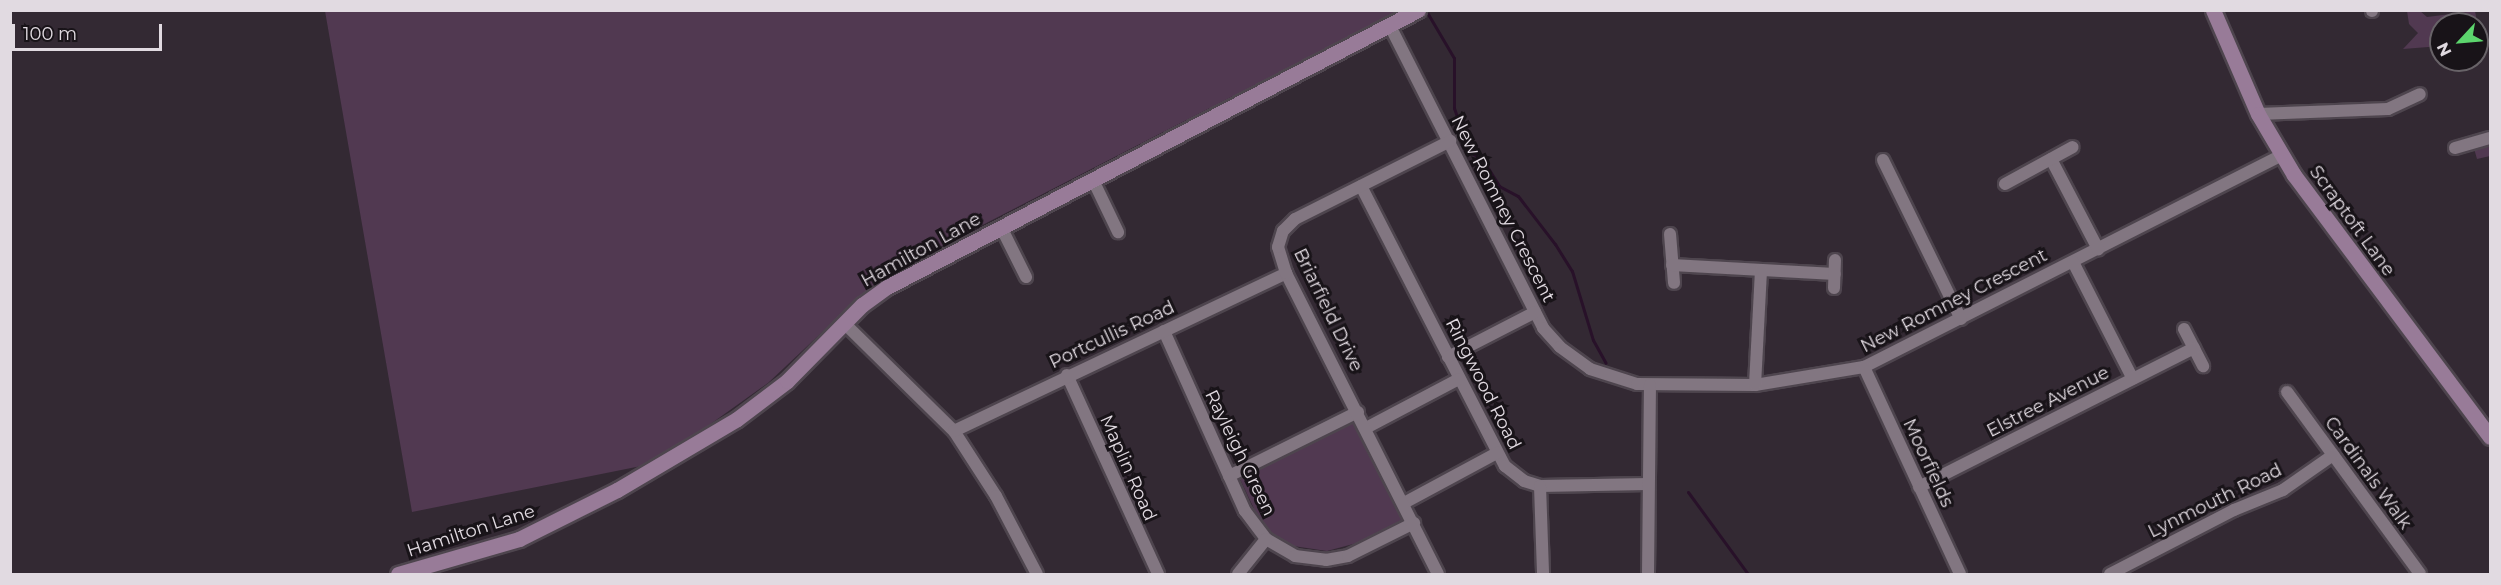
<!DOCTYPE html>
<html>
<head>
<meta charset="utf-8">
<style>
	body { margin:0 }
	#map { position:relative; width:2501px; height:585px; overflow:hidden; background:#332933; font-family:Montserrat,sans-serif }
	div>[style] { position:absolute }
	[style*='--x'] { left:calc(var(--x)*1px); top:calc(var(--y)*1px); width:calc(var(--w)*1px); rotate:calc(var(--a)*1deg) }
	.green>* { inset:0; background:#513951 }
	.stream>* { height:3px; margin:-1.5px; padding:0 1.5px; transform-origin:1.5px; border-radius:1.5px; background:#281129 }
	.roads { filter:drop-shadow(2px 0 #4e454e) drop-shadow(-2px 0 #4e454e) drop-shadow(0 2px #4e454e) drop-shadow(0 -2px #4e454e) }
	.street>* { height:12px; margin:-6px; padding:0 6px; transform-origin:6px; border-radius:6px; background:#827681 }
	.secondary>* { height:15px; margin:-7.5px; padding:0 7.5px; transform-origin:7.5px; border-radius:7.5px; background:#987b98 }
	span { translate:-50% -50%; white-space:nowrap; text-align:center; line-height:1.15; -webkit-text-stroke:6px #181318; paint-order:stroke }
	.street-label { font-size:18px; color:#e1dae1 }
	.frame { position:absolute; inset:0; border:12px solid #e1dae1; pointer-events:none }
	.north { position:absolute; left:2429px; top:12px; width:60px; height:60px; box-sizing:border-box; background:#181318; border:2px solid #686368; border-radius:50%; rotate:244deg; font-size:16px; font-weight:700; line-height:24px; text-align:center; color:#e1dae1 }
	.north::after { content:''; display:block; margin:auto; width:21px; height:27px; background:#5cd56d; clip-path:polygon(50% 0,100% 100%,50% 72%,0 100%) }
	.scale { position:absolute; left:12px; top:24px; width:150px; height:27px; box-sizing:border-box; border:3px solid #e1dae1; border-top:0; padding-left:8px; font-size:18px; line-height:21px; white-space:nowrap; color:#e1dae1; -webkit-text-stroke:4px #181318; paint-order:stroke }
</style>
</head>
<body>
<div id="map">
	<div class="green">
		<i style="clip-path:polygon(325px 11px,921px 12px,1398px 11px,928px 253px,851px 305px,768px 383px,656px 463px,412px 512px)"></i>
		<i style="clip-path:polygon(2407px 11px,2420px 11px,2427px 17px,2475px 11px,2481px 42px,2477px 43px,2477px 24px,2441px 24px,2441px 46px,2403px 49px,2418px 33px,2409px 24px)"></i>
		<i style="clip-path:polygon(2490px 138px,2490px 156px,2477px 159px,2473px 145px)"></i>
		<i style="clip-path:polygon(1354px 420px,1404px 519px,1357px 543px,1327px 551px,1293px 546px,1264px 530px,1239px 477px)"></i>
	</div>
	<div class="stream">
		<i style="--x:1428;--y:14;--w:51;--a:59.4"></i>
		<i style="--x:1454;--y:58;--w:50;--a:90"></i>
		<i style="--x:1454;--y:108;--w:46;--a:70.8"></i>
		<i style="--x:1469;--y:151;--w:17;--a:33"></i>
		<i style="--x:1483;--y:160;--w:31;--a:58"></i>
		<i style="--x:1499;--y:186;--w:21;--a:28"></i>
		<i style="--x:1518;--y:196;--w:61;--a:52.4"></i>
		<i style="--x:1555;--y:244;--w:32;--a:58"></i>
		<i style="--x:1572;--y:271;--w:72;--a:73.1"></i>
		<i style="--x:1593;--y:340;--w:26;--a:61"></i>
		<i style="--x:1688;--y:492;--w:102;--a:53.8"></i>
	</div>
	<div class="roads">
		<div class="street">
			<i style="--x:2372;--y:10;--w:1;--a:90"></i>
			<i style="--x:1390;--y:26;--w:339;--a:63.1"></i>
			<i style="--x:1543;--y:328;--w:25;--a:48"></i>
			<i style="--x:1560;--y:347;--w:37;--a:36"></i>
			<i style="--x:1590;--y:369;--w:49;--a:17.7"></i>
			<i style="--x:1637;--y:384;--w:118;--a:0.5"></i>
			<i style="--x:1755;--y:385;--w:110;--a:-9.4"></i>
			<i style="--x:1864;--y:367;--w:469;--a:-26.9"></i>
			<i style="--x:2258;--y:114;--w:130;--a:-2.2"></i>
			<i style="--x:2388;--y:109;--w:35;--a:-25"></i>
			<i style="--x:2455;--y:148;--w:36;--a:-16"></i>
			<i style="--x:2051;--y:159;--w:102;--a:62.4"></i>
			<i style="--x:1883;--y:160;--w:177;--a:63.9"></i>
			<i style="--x:1093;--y:180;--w:58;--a:64.3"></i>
			<i style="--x:2005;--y:184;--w:77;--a:-28.6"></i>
			<i style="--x:1361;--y:186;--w:315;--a:62.8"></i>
			<i style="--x:1505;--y:466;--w:24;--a:38"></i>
			<i style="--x:1524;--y:481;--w:17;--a:17"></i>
			<i style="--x:1540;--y:486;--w:108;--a:-1.1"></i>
			<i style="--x:1001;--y:227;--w:56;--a:63.4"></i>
			<i style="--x:1670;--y:234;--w:49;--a:85.3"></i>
			<i style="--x:2073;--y:262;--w:131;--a:62.9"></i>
			<i style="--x:1672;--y:265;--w:163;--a:3.2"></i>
			<i style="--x:1834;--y:288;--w:28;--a:-88"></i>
			<i style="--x:844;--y:323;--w:154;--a:44.5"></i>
			<i style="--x:954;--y:431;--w:77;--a:57.1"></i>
			<i style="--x:996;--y:496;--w:88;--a:62.3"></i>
			<i style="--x:2184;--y:329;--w:42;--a:62.8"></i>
			<i style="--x:1164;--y:331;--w:197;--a:65.8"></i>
			<i style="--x:1245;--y:511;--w:35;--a:53"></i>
			<i style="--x:1266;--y:539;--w:34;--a:30"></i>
			<i style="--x:1295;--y:556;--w:31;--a:7"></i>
			<i style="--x:1326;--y:560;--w:22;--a:-10"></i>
			<i style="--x:1348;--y:556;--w:74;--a:-26.6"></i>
			<i style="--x:1448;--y:357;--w:98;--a:-27.3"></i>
			<i style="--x:1864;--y:367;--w:228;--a:65.1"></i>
			<i style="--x:1067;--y:375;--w:219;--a:65.4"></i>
			<i style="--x:1755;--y:385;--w:115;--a:-87"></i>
			<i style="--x:2287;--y:392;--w:225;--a:53.8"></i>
			<i style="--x:1366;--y:428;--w:105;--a:-27.8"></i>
			<i style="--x:954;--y:431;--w:368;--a:-25.4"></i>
			<i style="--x:1229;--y:476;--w:144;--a:-26.4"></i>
			<i style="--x:1540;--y:486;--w:88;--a:88"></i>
			<i style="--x:1919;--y:487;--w:308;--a:-26.8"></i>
			<i style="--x:1404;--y:503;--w:106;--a:-28.3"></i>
			<i style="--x:1238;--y:574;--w:45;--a:-51.3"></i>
			<i style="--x:1438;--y:574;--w:337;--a:-116.8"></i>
			<i style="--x:1286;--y:273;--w:27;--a:-107"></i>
			<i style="--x:1278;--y:247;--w:17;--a:-73"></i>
			<i style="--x:1283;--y:231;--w:17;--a:-45"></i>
			<i style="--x:1295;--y:219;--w:174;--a:-26.7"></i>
			<i style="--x:1648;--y:574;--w:189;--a:-89.4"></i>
			<i style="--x:2110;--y:574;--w:140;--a:-27.3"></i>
			<i style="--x:2234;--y:510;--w:53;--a:-22.2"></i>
			<i style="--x:2283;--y:490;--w:61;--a:-35"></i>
		</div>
		<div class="secondary">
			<i style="--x:2213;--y:10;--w:113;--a:66.6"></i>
			<i style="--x:2258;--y:114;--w:71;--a:59.5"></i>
			<i style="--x:2294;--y:175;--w:327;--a:53.2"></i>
			<i style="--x:398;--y:574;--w:126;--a:-16.1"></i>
			<i style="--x:519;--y:539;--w:110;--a:-26.6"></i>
			<i style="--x:617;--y:490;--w:139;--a:-30.6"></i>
			<i style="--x:737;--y:419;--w:63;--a:-37.2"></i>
			<i style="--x:787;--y:381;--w:107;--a:-45.4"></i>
			<i style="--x:862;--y:305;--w:31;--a:-36"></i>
			<i style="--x:887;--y:287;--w:599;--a:-27.55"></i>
		</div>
	</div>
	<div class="street-label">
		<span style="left:1503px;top:209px;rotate:63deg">New Romney Crescent</span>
		<span style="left:2352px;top:221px;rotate:54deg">Scraptoft Lane</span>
		<span style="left:921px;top:250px;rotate:-29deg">Hamilton Lane</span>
		<span style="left:1954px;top:301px;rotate:-27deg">New Romney Crescent</span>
		<span style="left:1328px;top:310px;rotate:64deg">Briarfield Drive</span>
		<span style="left:1112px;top:335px;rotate:-25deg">Portcullis Road</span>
		<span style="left:1483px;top:384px;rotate:63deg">Ringwood Road</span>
		<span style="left:2048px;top:402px;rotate:-27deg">Elstree Avenue</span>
		<span style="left:1240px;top:453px;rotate:64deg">Rayleigh Green</span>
		<span style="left:1928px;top:463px;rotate:65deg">Moorfields</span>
		<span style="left:1128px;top:468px;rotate:66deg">Maplin Road</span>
		<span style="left:2368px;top:473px;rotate:54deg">Cardinals Walk</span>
		<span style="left:2215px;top:501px;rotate:-26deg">Lynmouth Road</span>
		<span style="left:471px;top:531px;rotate:-18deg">Hamilton Lane</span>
	</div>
	<div class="frame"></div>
	<div class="north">N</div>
	<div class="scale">100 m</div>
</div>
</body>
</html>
